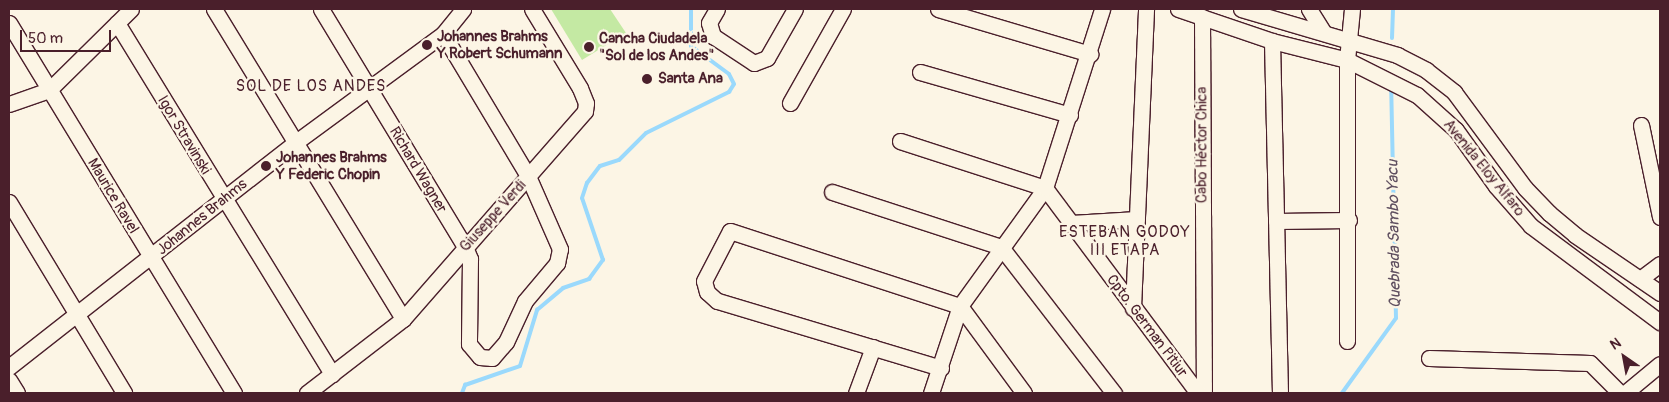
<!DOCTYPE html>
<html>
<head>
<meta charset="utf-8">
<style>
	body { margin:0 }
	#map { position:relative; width:1669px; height:402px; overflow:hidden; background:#fcf5e5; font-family:Pangolin,sans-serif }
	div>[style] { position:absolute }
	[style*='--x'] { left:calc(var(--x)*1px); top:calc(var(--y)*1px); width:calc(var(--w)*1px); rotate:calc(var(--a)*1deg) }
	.green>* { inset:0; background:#c4e9a3 }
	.stream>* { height:4px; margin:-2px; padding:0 2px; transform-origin:2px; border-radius:2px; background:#9ad9fc }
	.roads { filter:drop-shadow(1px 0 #4a1f2b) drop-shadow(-1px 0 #4a1f2b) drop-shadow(0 1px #4a1f2b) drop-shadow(0 -1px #4a1f2b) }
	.minor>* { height:15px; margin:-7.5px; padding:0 7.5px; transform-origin:7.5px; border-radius:7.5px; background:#fcf5e5 }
	.dots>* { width:14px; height:14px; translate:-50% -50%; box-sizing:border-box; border:2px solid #fcf5e5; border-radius:50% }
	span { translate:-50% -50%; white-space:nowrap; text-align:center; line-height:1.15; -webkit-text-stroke:4.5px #fcf5e5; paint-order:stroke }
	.poi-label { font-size:15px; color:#4a1f2b; font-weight:700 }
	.left { translate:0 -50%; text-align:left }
	.street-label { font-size:15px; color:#4a1f2b }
	.neighbourhood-label { font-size:16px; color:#4a1f2b; letter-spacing:1px }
	.water-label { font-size:16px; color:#5e4e5f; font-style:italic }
	.frame { position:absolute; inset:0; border:10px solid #4a1f2b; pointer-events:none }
	.north { position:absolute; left:1599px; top:332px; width:50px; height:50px; -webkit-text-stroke:4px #fcf5e5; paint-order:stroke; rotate:327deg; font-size:14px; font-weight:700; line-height:20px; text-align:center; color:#4a1f2b }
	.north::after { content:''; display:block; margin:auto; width:18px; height:22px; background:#4a1f2b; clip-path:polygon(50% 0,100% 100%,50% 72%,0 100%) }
	.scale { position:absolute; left:20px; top:30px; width:91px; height:22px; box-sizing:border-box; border:2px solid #4a1f2b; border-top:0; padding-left:6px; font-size:15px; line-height:18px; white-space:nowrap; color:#4a1f2b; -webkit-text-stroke:4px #fcf5e5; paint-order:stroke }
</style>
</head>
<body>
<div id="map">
	<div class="green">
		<i style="clip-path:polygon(551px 9px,610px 9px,626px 33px,582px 60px)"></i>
	</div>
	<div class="stream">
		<i style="--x:1392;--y:38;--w:29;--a:-88"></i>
		<i style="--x:462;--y:393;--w:9;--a:-69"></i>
		<i style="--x:465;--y:385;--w:58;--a:-19.1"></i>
		<i style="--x:520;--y:366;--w:59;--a:-73.1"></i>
		<i style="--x:537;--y:310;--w:34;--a:-40"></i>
		<i style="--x:563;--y:288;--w:28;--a:-19"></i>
		<i style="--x:589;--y:279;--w:24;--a:-54"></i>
		<i style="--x:603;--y:260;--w:65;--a:-108.7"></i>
		<i style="--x:582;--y:198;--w:16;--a:-72"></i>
		<i style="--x:587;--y:183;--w:21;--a:-53"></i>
		<i style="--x:600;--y:166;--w:20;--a:-18"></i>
		<i style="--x:619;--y:160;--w:38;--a:-45"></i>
		<i style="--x:646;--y:133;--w:93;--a:-26.3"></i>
		<i style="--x:729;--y:92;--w:9;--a:-58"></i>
		<i style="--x:734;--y:84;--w:11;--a:-117"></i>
		<i style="--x:729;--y:74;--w:47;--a:-143.6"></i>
		<i style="--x:691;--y:46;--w:37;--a:-90"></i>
		<i style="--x:1342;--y:393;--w:92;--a:-54.2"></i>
		<i style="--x:1396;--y:318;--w:230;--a:-91.2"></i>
	</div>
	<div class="roads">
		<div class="minor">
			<i style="--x:214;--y:9;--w:363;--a:58.6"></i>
			<i style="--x:321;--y:9;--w:278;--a:58.8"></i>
			<i style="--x:465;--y:247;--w:13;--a:67"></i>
			<i style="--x:470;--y:259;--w:85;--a:90.7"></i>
			<i style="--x:469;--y:344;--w:17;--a:50"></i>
			<i style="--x:480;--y:357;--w:12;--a:5"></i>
			<i style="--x:492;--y:358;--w:21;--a:-49"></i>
			<i style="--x:506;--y:342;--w:45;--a:-65.1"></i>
			<i style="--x:525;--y:301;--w:50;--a:-49.9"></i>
			<i style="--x:557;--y:263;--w:14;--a:-78"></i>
			<i style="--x:560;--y:249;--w:80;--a:-113.7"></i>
			<i style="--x:528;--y:176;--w:165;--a:-120.9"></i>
			<i style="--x:717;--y:9;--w:16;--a:120"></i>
			<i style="--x:709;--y:23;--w:14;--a:73"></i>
			<i style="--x:713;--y:36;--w:49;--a:33.4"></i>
			<i style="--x:754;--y:63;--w:14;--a:-21"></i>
			<i style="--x:767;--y:58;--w:56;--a:-60.3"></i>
			<i style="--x:938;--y:9;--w:159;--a:16.5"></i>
			<i style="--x:1178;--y:9;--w:99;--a:18.8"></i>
			<i style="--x:1272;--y:41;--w:77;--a:14.2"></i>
			<i style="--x:1347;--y:60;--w:78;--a:26.6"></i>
			<i style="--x:1417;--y:95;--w:52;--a:41.9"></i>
			<i style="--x:1456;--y:130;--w:69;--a:54.5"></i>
			<i style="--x:1496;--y:186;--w:53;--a:48.8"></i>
			<i style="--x:1531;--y:226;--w:161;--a:36.7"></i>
			<i style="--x:1241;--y:9;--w:163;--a:16.4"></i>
			<i style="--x:1397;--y:55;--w:33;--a:27"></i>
			<i style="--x:1426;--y:70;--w:36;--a:38"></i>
			<i style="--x:1454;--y:92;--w:119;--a:53.5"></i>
			<i style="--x:1525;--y:188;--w:35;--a:46"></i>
			<i style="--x:1549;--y:213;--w:34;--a:40"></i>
			<i style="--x:1575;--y:235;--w:103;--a:34.3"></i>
			<i style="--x:1309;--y:9;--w:28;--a:58"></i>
			<i style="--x:1202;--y:17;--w:376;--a:89.7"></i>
			<i style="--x:9;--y:23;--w:433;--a:58.7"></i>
			<i style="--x:117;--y:23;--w:412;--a:58.5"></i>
			<i style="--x:1272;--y:41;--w:352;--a:88.7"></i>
			<i style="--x:920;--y:72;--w:156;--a:16"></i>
			<i style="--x:790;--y:103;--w:108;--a:-60.6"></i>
			<i style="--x:9;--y:104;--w:42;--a:-19.3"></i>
			<i style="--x:49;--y:90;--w:115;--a:-44.6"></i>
			<i style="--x:1641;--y:125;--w:94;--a:78.3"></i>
			<i style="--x:900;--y:141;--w:152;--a:18"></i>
			<i style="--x:1045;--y:188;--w:256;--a:53.3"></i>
			<i style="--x:832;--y:192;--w:178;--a:18"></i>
			<i style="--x:1001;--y:247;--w:185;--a:52.3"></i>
			<i style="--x:9;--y:202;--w:223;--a:58.9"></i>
			<i style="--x:1276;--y:221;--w:73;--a:-0.8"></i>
			<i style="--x:1071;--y:223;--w:66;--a:-3.5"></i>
			<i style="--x:1640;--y:279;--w:25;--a:-37"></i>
			<i style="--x:1133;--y:308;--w:299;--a:-87.5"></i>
			<i style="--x:1347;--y:341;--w:281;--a:-90"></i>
			<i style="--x:1347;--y:60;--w:51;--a:-84.4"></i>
			<i style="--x:1429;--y:358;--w:161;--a:1.8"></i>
			<i style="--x:1590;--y:363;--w:42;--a:45"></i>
			<i style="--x:9;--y:367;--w:365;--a:-38.1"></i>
			<i style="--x:296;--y:142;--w:182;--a:-36.3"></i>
			<i style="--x:443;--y:34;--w:32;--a:-51"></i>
			<i style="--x:941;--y:368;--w:234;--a:-163.3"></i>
			<i style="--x:717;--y:301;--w:13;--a:-138"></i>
			<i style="--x:707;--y:292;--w:11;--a:-105"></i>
			<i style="--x:704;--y:281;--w:56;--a:-62.5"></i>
			<i style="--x:730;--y:231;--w:242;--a:18.1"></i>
			<i style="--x:960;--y:306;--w:108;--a:53.7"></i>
			<i style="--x:9;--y:380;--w:15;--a:58"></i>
			<i style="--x:307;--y:393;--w:121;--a:-37.6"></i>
			<i style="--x:403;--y:319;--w:276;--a:-48.8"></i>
			<i style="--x:585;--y:111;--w:8;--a:-83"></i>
			<i style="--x:586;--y:103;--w:16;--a:-112"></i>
			<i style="--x:580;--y:88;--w:92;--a:-121.3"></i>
			<i style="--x:856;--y:393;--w:49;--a:-69.7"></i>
			<i style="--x:931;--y:393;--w:92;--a:-71.6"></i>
			<i style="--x:960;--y:306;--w:145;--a:-54.2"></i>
			<i style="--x:1045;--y:188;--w:188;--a:-72.3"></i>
			<i style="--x:1625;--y:393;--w:45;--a:-39.6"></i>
		</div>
	</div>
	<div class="dots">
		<i style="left:427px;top:45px;background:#4a1f2b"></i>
		<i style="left:589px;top:47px;background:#4a1f2b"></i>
		<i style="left:647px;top:79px;background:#4a1f2b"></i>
		<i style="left:266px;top:166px;background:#4a1f2b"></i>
	</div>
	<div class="poi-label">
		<span class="left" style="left:437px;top:45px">Johannes Brahms<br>Y Robert Schumann</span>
		<span class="left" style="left:599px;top:47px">Cancha Ciudadela<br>"Sol de los Andes"</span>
		<span class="left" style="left:658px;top:79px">Santa Ana</span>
		<span class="left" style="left:276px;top:166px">Johannes Brahms<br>Y Federic Chopin</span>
	</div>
	<div class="street-label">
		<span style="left:184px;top:135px;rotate:59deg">Igor Stravinski</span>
		<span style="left:1202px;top:145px;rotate:-90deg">Cabo Héctor Chica</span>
		<span style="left:1484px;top:168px;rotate:51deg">Avenida Eloy Alfaro</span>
		<span style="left:418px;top:170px;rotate:59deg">Richard Wagner</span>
		<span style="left:113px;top:196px;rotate:59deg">Maurice Ravel</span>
		<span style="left:493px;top:216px;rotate:-48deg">Giuseppe Verdi</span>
		<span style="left:202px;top:217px;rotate:-39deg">Johannes Brahms</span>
		<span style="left:1147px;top:326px;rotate:53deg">Cpto. German Pitiur</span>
	</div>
	<div class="neighbourhood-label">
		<span style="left:311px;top:86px">SOL DE LOS ANDES</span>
		<span style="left:1125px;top:241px">ESTEBAN GODOY<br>III ETAPA</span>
	</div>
	<div class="water-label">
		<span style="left:1394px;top:234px;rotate:-91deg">Quebrada Sambo Yacu</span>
	</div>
	<div class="frame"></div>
	<div class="north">N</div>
	<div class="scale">50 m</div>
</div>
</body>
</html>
